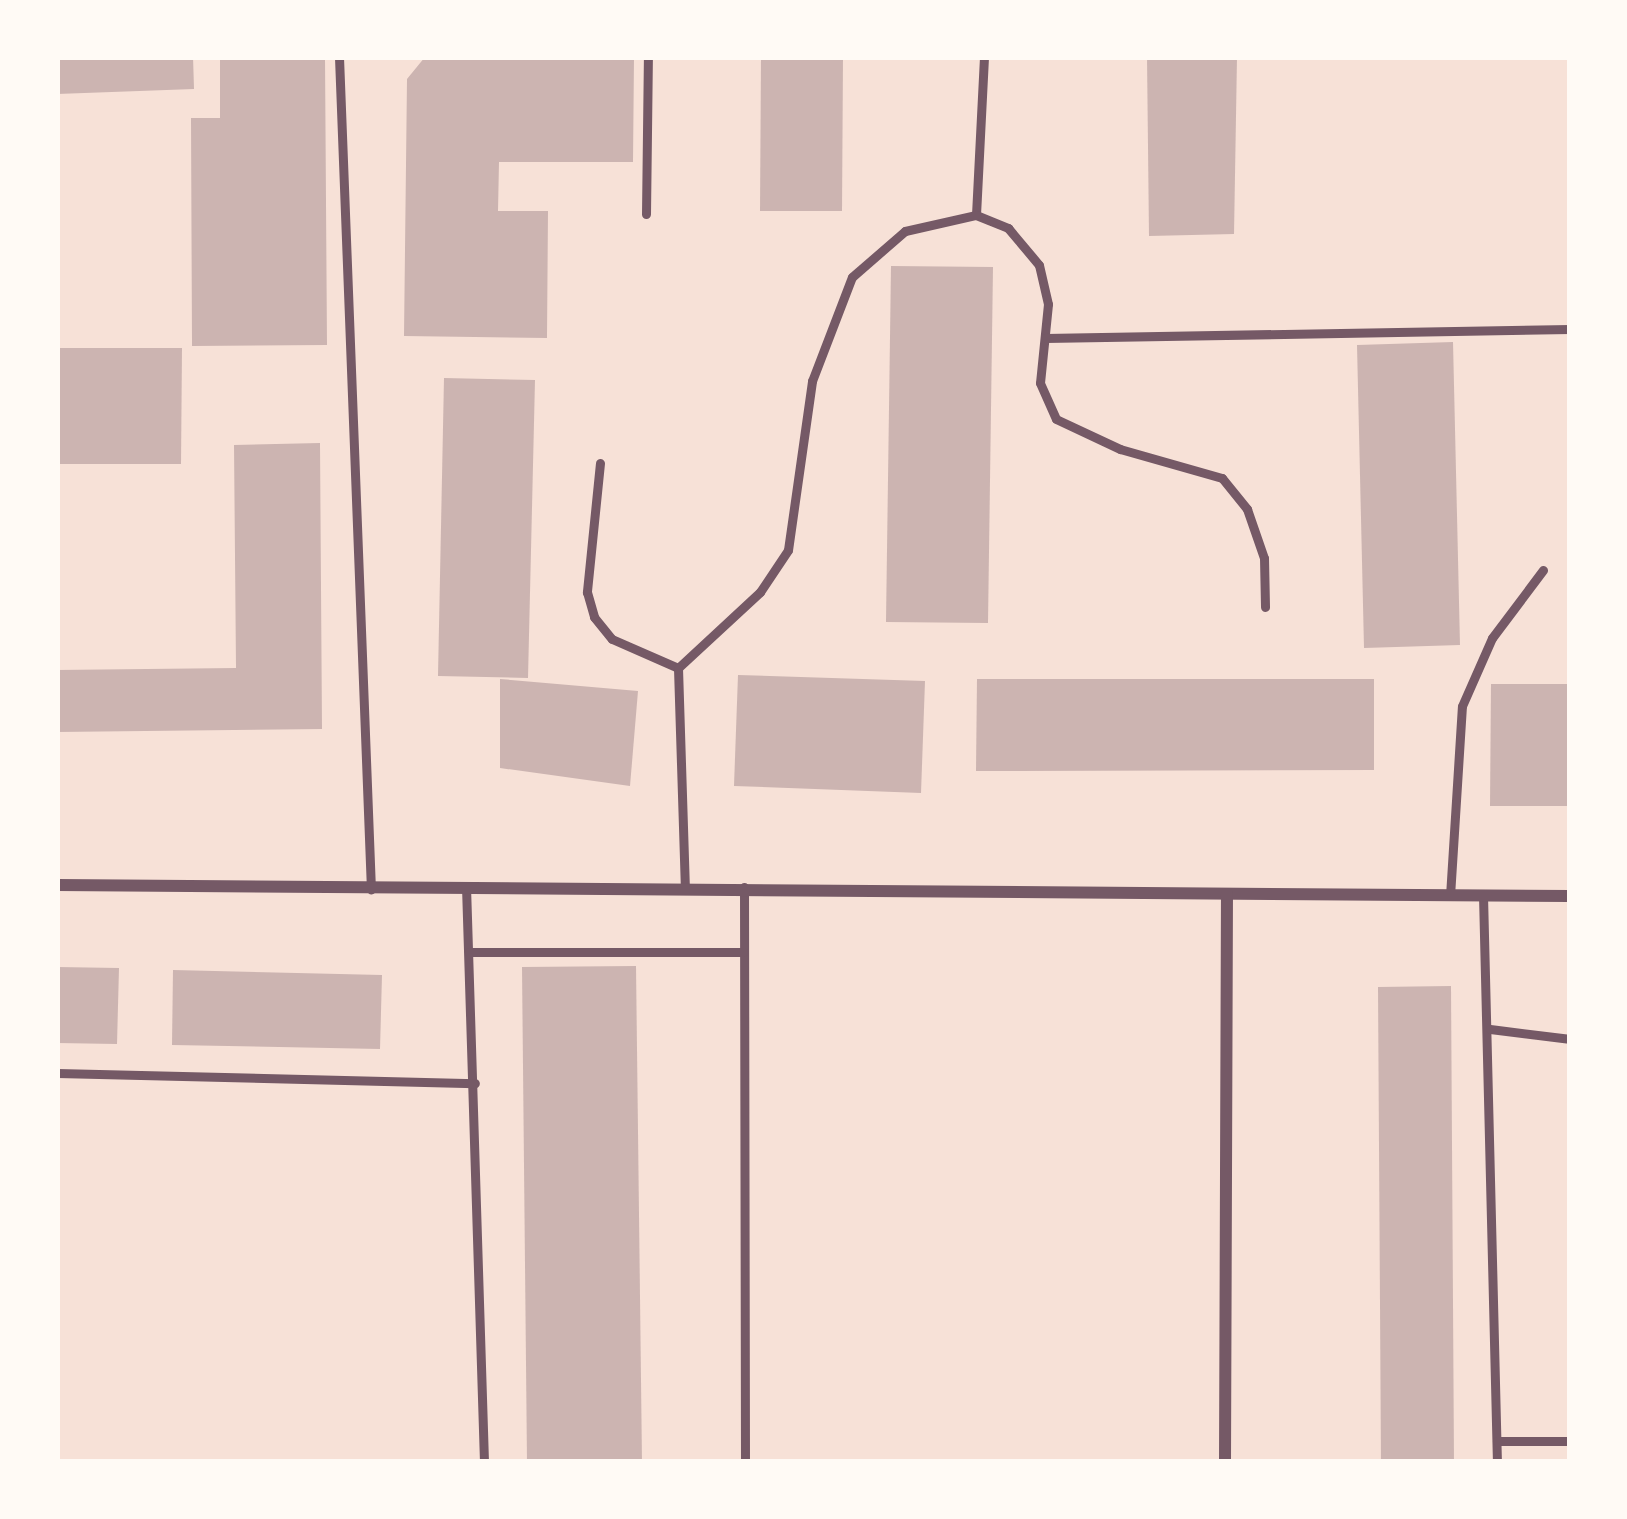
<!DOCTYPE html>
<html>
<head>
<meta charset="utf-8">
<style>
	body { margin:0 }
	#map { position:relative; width:1627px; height:1519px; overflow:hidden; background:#f7e1d7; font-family:"Titillium Web",sans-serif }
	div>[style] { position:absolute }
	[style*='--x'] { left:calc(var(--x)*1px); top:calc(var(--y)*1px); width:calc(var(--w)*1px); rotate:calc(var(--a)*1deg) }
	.building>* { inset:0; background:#ccb4b1 }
	.service>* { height:9px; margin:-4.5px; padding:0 4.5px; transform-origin:4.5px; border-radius:4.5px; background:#755966 }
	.minor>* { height:12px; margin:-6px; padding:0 6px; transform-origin:6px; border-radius:6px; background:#755966 }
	span { translate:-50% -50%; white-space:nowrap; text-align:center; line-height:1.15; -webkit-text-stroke:9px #fffaf5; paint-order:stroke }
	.frame { position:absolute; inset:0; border:60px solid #fffaf5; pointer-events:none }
</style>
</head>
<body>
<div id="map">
	<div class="building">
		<i style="clip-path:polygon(57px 57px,193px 57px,194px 89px,57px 94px)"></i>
		<i style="clip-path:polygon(220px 57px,325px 57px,327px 345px,192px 346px,191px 118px,220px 118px)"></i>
		<i style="clip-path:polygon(425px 57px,634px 57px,633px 162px,499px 162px,498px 211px,548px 211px,547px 338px,404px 336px,407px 79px)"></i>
		<i style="clip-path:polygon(761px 57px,843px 57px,842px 211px,760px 211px)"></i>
		<i style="clip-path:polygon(1147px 57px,1237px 57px,1234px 234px,1149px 236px)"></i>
		<i style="clip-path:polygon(891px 266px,993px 267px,988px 623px,886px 622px)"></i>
		<i style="clip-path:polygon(1453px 342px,1460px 645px,1364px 648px,1357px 345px)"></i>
		<i style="clip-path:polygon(57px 348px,182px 348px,181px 464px,57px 464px)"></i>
		<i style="clip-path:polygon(444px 378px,535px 380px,528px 678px,438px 676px)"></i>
		<i style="clip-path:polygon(320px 443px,322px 729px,57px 732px,57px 670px,236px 668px,234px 445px)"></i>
		<i style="clip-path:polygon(738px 675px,925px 681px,921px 793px,734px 786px)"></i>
		<i style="clip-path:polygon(500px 679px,638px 691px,630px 786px,500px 768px)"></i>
		<i style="clip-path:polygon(977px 679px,1374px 679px,1374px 770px,976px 771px)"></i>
		<i style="clip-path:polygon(1491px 684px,1570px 684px,1570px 806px,1490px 806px)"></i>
		<i style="clip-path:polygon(636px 966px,642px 1462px,527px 1462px,522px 967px)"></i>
		<i style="clip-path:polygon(57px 967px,119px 968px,117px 1044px,57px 1043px)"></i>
		<i style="clip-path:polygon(173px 970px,382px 975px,380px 1049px,172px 1045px)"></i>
		<i style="clip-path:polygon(1451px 986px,1454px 1462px,1381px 1462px,1378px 987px)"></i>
	</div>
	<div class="service">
		<i style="--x:339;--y:57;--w:833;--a:87.8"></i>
		<i style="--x:984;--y:57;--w:158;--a:92.9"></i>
		<i style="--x:976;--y:215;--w:35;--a:22"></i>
		<i style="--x:1008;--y:228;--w:48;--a:50"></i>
		<i style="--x:1039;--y:265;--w:40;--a:77"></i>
		<i style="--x:1048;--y:304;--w:79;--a:95.8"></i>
		<i style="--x:1040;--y:383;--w:39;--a:66"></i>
		<i style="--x:1056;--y:419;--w:71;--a:25.1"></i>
		<i style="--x:1120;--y:449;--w:106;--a:15.9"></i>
		<i style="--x:1222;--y:478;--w:40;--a:51"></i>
		<i style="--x:1247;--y:509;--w:52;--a:70.9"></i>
		<i style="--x:1264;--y:558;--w:49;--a:88.8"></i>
		<i style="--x:646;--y:214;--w:157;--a:-89.3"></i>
		<i style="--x:1045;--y:338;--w:525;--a:-0.98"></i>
		<i style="--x:600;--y:463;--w:130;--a:95.8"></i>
		<i style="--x:587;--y:592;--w:26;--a:74"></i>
		<i style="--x:594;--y:617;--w:28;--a:51"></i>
		<i style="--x:612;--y:639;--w:72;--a:23.7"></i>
		<i style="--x:678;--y:668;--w:112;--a:-42.8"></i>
		<i style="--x:760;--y:592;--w:50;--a:-56.3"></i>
		<i style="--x:788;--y:550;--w:171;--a:-81.9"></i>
		<i style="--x:812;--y:381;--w:111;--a:-69"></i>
		<i style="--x:852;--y:277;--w:70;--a:-41"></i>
		<i style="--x:905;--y:231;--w:73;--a:-12.7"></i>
		<i style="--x:678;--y:668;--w:219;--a:88.2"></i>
		<i style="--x:466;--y:886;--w:576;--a:88.21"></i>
		<i style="--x:744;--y:887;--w:575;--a:89.9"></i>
		<i style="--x:1483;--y:895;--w:567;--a:88.59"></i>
		<i style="--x:1450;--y:896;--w:190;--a:-86.4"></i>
		<i style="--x:1462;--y:706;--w:74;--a:-66.2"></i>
		<i style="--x:1492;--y:638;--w:85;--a:-53.1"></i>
		<i style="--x:469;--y:952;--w:274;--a:0"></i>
		<i style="--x:1490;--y:1029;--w:81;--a:7.1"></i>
		<i style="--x:57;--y:1073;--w:418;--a:1.4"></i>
		<i style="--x:1497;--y:1441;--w:73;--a:0"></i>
	</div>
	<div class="minor">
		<i style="--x:57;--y:885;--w:1513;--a:0.42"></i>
		<i style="--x:1225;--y:1462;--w:568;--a:-89.8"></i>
	</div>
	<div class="frame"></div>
</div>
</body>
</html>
